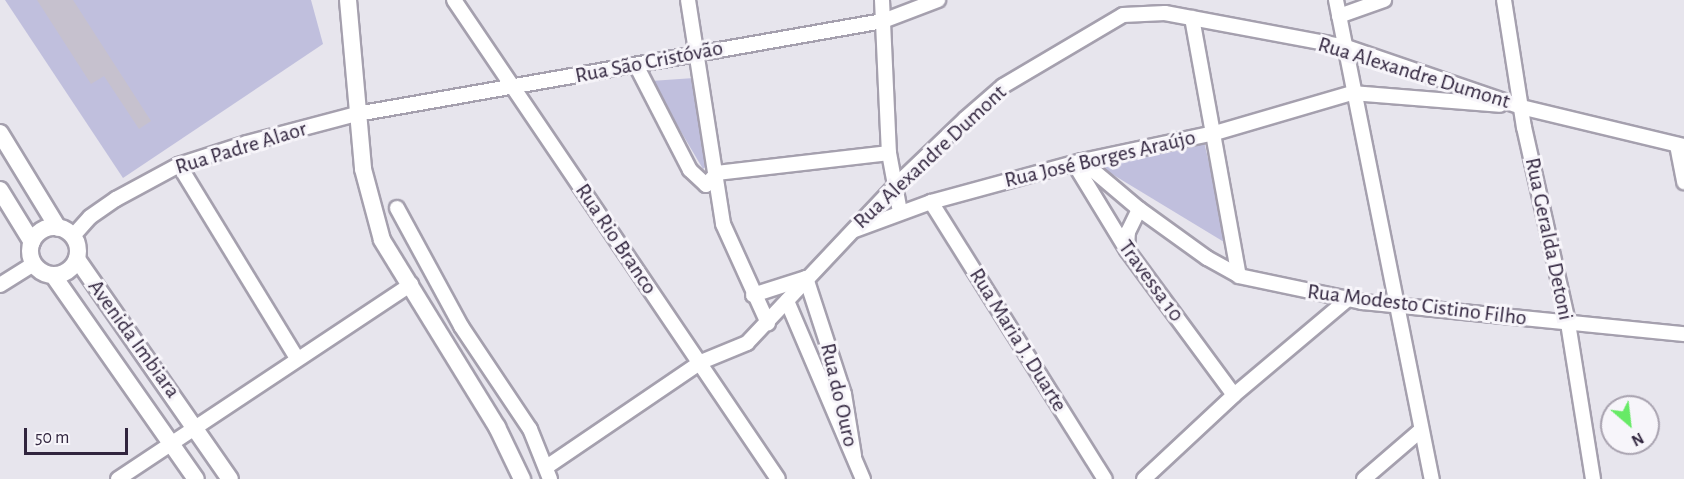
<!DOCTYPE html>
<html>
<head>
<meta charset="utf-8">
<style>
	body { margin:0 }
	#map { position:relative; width:1684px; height:479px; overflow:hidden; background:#e7e5ed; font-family:"Alegreya Sans",sans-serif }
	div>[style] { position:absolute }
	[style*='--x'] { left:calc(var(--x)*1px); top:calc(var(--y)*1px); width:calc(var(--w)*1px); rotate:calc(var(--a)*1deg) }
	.green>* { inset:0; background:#c0bfdd }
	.building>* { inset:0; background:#c6c1ce }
	.roads { filter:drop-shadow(2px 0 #a5a0ae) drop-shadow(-2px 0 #a5a0ae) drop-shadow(0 2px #a5a0ae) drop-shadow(0 -2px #a5a0ae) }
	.minor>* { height:14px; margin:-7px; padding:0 7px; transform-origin:7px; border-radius:7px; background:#fff }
	.secondary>* { height:16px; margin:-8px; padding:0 8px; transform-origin:8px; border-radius:8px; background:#fff }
	.secondary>.ring { margin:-8px; padding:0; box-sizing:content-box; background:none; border:16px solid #fff; border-radius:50% }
	span { translate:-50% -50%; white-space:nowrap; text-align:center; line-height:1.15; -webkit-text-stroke:6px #f7f5fa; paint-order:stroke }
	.street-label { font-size:22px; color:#31253e }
	.north { position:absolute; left:1600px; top:395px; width:60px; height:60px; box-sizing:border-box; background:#f7f5fa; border:2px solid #a8a2af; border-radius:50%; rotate:152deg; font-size:16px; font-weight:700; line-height:24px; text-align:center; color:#31253e }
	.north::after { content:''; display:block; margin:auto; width:21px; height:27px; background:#67ea66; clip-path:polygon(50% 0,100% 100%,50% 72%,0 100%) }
	.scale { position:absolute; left:24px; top:428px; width:104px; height:27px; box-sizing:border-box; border:3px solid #31253e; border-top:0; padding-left:8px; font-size:18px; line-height:21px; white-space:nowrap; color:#31253e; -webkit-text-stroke:4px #f7f5fa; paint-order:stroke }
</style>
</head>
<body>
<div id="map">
	<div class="green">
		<i style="clip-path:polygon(5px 0,311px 0,323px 44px,123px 178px)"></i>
		<i style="clip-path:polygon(694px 78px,708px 165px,703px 169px,651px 81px)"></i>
		<i style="clip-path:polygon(1204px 142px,1229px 245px,1097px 165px)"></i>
	</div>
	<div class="building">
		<i style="clip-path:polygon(37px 0,73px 0,151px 121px,139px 129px,104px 76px,91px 84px)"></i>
	</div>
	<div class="roads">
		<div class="minor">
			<i style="--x:454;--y:0;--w:578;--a:55.93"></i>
			<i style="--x:688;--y:0;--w:227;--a:81.1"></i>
			<i style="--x:723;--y:224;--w:109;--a:65.6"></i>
			<i style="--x:882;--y:0;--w:153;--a:87.4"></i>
			<i style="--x:889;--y:153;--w:60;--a:79.4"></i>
			<i style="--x:1336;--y:0;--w:489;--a:78.7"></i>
			<i style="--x:1504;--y:0;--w:129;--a:81.1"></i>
			<i style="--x:1524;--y:127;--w:201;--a:77.3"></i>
			<i style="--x:1568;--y:323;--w:158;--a:80.9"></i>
			<i style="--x:1339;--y:16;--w:48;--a:-19.6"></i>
			<i style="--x:1192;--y:18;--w:262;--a:79.7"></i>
			<i style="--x:637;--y:67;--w:116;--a:62.8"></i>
			<i style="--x:690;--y:170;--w:22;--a:43"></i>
			<i style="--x:706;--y:185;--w:16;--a:-47"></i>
			<i style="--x:717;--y:173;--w:173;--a:-6.6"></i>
			<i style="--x:1677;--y:145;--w:38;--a:79"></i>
			<i style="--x:1082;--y:161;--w:75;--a:40.1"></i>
			<i style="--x:1139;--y:209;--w:84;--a:35.8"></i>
			<i style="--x:1207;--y:258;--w:37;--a:29"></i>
			<i style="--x:1239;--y:276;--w:126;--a:11.9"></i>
			<i style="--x:1362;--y:302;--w:324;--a:5.7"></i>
			<i style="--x:1074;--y:163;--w:102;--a:58.7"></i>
			<i style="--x:1127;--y:250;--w:180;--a:53.6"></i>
			<i style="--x:179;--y:165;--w:226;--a:58.6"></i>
			<i style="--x:931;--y:202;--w:327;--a:57.9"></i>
			<i style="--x:397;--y:208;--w:134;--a:61.5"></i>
			<i style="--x:461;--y:326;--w:124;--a:56.2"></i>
			<i style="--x:530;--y:429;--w:54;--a:68.2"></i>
			<i style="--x:855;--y:230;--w:81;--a:-20.2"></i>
			<i style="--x:931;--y:202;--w:156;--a:-15.2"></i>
			<i style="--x:1082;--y:161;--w:136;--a:-11.9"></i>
			<i style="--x:1215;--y:133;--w:143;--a:-16.3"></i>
			<i style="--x:1352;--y:93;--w:148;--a:4.6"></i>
			<i style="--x:73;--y:236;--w:25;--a:-48"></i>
			<i style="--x:90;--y:217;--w:32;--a:-35"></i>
			<i style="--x:116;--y:199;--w:72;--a:-28.4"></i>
			<i style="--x:179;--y:165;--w:71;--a:-17.9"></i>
			<i style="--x:247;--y:143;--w:114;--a:-14.8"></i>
			<i style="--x:357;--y:114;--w:534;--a:-10.03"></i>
			<i style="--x:883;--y:21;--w:59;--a:-20.9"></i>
			<i style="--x:1127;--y:249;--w:17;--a:-87"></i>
			<i style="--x:1128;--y:232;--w:25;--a:-64"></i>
			<i style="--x:0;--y:285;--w:40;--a:-32"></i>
			<i style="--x:753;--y:295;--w:56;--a:-17.8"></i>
			<i style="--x:806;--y:278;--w:122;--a:71.9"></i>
			<i style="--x:844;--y:394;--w:63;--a:80.8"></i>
			<i style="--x:787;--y:301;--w:194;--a:66.9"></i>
			<i style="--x:548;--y:466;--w:185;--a:-34.2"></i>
			<i style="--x:701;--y:362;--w:50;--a:-22.4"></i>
			<i style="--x:747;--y:343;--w:216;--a:-46.7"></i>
			<i style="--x:895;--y:186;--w:97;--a:-43.7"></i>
			<i style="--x:965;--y:119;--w:50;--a:-41"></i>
			<i style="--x:1003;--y:86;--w:139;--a:-30.6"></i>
			<i style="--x:1123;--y:15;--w:42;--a:-2.7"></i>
			<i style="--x:1165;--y:13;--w:184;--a:10.6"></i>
			<i style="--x:1346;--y:47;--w:185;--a:18.9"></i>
			<i style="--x:1521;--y:107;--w:168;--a:13.5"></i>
			<i style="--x:118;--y:479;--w:352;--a:-33.6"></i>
			<i style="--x:1144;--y:479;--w:123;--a:-43"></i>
			<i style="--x:1234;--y:395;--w:149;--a:-40.1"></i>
			<i style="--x:1364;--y:479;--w:75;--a:-40.7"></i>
		</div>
		<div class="secondary">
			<i style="--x:348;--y:0;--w:170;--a:84.9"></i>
			<i style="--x:363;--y:169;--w:73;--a:75"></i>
			<i style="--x:382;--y:240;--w:220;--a:58.4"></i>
			<i style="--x:497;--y:427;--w:58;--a:64.3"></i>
			<i style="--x:0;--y:133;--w:111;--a:58.6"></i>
			<i style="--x:0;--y:190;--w:61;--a:58.4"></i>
			<i class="ring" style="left:30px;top:227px;width:32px;height:32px"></i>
			<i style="--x:77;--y:259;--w:268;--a:55.2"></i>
			<i style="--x:53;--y:275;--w:249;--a:55"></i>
		</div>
	</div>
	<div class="street-label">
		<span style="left:649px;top:62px;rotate:-11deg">Rua São Cristóvão</span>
		<span style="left:1414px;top:73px;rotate:17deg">Rua Alexandre Dumont</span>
		<span style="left:241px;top:148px;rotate:-17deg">Rua Padre Alaor</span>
		<span style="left:930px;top:157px;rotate:-43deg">Rua Alexandre Dumont</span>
		<span style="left:1100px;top:159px;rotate:-13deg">Rua José Borges Araújo</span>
		<span style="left:616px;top:239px;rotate:56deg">Rua Rio Branco</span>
		<span style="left:1549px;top:239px;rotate:78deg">Rua Geralda Detoni</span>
		<span style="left:1151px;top:281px;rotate:54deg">Travessa 10</span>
		<span style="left:1417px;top:305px;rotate:7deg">Rua Modesto Cistino Filho</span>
		<span style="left:134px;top:339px;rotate:54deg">Avenida Imbiara</span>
		<span style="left:1018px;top:340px;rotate:58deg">Rua Maria J. Duarte</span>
		<span style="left:839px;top:395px;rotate:77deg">Rua do Ouro</span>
	</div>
	<div class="north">N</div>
	<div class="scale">50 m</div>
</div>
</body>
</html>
